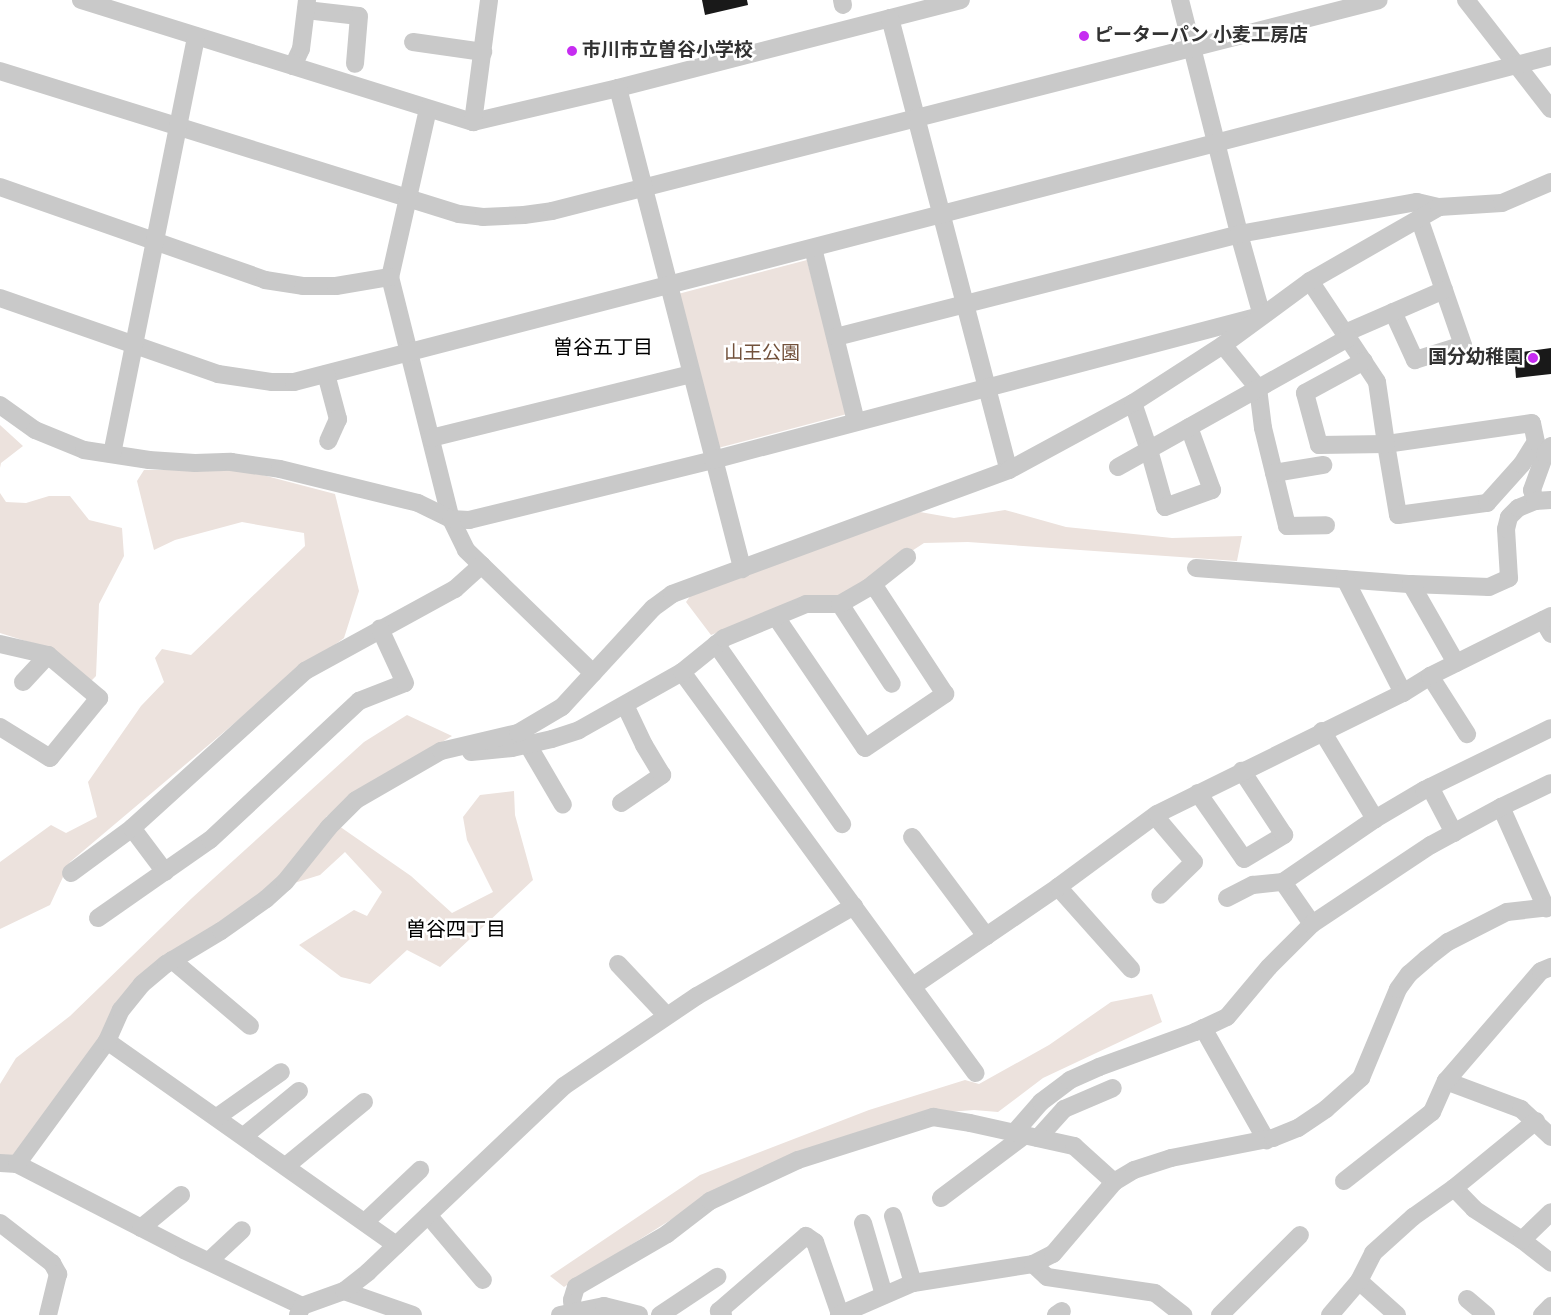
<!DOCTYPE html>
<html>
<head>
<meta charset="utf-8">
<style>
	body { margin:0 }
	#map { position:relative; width:1551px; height:1315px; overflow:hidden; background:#fff; font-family:Signika,"Noto Sans JP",sans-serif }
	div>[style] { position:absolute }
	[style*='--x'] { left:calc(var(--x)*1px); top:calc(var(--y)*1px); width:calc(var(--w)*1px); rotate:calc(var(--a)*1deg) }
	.green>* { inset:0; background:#ece2dd }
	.building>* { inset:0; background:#191919 }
	.minor>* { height:18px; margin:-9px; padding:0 9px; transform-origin:9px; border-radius:9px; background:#c9c9c9 }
	.dots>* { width:14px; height:14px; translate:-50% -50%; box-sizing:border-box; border:2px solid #fff; border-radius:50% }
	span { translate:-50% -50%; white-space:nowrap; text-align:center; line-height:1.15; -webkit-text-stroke:5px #fff; paint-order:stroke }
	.poi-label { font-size:19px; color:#323232; font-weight:700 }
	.left { translate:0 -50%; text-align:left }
	.right { translate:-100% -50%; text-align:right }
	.park-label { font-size:19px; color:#72513b }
	.neighbourhood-label { font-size:20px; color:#000 }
</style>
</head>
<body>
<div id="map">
	<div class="green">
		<i style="clip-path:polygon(807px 260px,847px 414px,718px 448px,678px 294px)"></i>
		<i style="clip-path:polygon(0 425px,23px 446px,1px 463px,0 468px)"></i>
		<i style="clip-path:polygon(144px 470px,243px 470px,335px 494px,359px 591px,344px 638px,276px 688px,70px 862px,50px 905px,0 929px,0 862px,51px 825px,66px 833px,97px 817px,88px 782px,141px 706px,164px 682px,155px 658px,162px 649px,191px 655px,305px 546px,304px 533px,242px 522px,175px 540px,154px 550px,137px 481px)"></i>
		<i style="clip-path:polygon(0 493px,6px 502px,26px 503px,49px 496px,70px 496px,89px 520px,122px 528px,124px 556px,99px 604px,96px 676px,90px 682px,45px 647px,0 633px)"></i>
		<i style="clip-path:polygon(1005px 510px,1066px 527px,1172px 538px,1242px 536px,1237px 561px,968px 542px,924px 543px,840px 598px,799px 600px,711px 635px,686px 602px,693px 592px,920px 512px,954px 518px)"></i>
		<i style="clip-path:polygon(407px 715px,452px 736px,371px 785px,326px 817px,411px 876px,452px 913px,493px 892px,467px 840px,463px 817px,480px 795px,514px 791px,515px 815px,533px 880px,440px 967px,407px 950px,370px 984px,341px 977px,299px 945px,354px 910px,367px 916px,382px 892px,345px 852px,320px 875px,262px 893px,182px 948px,92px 1050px,15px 1158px,0 1157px,0 1084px,16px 1058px,70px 1016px,192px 898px,364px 742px)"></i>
		<i style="clip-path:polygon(1152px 994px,1162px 1022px,1043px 1078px,998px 1112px,974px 1110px,922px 1114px,723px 1187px,564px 1287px,550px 1276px,700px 1175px,869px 1110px,965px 1080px,979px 1084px,1049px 1045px,1111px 1002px)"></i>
	</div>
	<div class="building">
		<i style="clip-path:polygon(702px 0,747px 0,748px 5px,705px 15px)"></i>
		<i style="clip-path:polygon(1551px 348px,1551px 374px,1516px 378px,1514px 353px)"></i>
	</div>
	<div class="minor">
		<i style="--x:81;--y:0;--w:411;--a:17.3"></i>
		<i style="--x:473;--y:122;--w:149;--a:-13.2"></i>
		<i style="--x:618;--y:88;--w:354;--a:-14.4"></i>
		<i style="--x:842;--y:0;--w:5;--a:79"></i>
		<i style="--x:1180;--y:0;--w:241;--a:75.8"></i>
		<i style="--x:1239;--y:234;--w:85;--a:74.3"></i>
		<i style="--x:1466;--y:0;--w:138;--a:52.1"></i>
		<i style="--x:306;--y:10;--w:53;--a:6.5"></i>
		<i style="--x:359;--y:16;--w:48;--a:94.8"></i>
		<i style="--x:890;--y:18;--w:467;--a:75.3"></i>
		<i style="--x:413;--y:42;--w:71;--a:8.1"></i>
		<i style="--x:293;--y:66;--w:19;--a:-65"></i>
		<i style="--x:301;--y:49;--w:49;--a:-83"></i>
		<i style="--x:0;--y:71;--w:481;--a:17.3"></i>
		<i style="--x:459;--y:214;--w:24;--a:7"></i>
		<i style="--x:483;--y:217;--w:41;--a:-2.8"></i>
		<i style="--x:524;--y:215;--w:28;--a:-8"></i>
		<i style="--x:552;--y:211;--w:853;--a:-14.31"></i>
		<i style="--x:618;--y:88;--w:497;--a:75.5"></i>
		<i style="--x:428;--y:109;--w:172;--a:102.7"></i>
		<i style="--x:390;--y:277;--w:250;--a:75.9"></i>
		<i style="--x:451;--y:519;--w:34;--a:64"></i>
		<i style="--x:466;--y:550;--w:177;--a:44.1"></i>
		<i style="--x:473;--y:122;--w:123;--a:-82.5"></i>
		<i style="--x:0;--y:187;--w:281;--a:19.3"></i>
		<i style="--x:265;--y:280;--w:38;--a:9"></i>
		<i style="--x:303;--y:286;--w:33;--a:0"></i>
		<i style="--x:336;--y:286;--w:55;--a:-9.5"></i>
		<i style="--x:813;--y:248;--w:179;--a:76.1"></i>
		<i style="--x:1310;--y:281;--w:121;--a:56.4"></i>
		<i style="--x:1377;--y:382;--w:63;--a:81.7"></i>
		<i style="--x:1386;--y:444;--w:72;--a:80.4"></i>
		<i style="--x:1398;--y:515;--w:90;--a:-7.7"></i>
		<i style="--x:1487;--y:503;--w:52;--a:-48.1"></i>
		<i style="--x:1522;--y:464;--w:26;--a:-58"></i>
		<i style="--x:1536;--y:442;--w:19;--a:-102"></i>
		<i style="--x:1532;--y:423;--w:148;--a:171.8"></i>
		<i style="--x:1386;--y:444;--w:67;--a:179.1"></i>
		<i style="--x:1319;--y:445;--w:54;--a:-105.1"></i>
		<i style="--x:1305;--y:393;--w:67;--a:-28.5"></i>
		<i style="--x:0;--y:298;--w:231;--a:19.2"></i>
		<i style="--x:218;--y:374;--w:55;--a:8.4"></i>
		<i style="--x:272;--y:382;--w:22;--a:0"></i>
		<i style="--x:294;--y:382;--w:1299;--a:-14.54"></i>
		<i style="--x:1393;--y:312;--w:53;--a:65.4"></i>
		<i style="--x:1415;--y:360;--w:50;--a:-17.4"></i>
		<i style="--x:1463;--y:345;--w:134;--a:-109.1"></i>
		<i style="--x:1345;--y:333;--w:108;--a:-23.5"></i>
		<i style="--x:836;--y:337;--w:416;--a:-14.3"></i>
		<i style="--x:1239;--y:234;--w:181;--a:-10.2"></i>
		<i style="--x:1417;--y:202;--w:23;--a:13"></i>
		<i style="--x:1223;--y:345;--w:55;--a:50.9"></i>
		<i style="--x:1258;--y:388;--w:40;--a:82.9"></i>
		<i style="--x:1263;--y:428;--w:101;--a:76.2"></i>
		<i style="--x:1287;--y:526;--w:39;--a:-1"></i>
		<i style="--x:326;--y:374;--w:47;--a:75.1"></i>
		<i style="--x:338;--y:419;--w:24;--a:114"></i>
		<i style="--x:1133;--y:403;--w:50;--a:71.2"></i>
		<i style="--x:1149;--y:450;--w:59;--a:74.3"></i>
		<i style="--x:1165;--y:507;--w:50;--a:-19.9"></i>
		<i style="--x:1212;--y:490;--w:67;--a:-110.1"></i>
		<i style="--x:0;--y:405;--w:43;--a:35.5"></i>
		<i style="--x:35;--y:430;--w:53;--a:22.2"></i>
		<i style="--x:84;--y:450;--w:66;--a:8.7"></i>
		<i style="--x:149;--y:460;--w:46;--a:3.7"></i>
		<i style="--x:195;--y:463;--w:36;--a:-2"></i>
		<i style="--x:231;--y:462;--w:49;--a:8.1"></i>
		<i style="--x:280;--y:469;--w:142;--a:13.8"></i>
		<i style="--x:418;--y:503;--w:37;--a:26"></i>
		<i style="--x:451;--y:519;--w:18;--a:3"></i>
		<i style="--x:469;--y:520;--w:251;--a:-13.8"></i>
		<i style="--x:713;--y:460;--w:557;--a:-14.76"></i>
		<i style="--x:431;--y:438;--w:268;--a:-13.8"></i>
		<i style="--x:112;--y:454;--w:426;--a:-78.6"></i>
		<i style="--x:1118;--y:467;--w:264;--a:-29.3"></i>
		<i style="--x:1274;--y:473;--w:50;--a:-9.3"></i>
		<i style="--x:1535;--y:501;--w:11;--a:-105"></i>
		<i style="--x:1532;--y:490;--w:38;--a:-70"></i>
		<i style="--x:1545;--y:454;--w:10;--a:-53"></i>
		<i style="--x:1196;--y:568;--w:216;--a:4.3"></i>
		<i style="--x:1411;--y:584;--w:78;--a:2.2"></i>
		<i style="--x:1489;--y:587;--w:22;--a:-24"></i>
		<i style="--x:1509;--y:578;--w:49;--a:-93.5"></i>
		<i style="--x:1506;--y:529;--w:12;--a:-76"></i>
		<i style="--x:1509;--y:517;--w:13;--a:-45"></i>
		<i style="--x:1518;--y:508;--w:18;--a:-22"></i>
		<i style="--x:1535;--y:501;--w:16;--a:-4"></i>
		<i style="--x:1345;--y:579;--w:128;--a:63"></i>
		<i style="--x:1411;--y:584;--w:91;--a:60.3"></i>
		<i style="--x:840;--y:604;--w:95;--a:57"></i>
		<i style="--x:776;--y:617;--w:158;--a:55.8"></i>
		<i style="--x:865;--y:748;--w:97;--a:-34"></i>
		<i style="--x:945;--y:694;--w:131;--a:-123.2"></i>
		<i style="--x:1543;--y:620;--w:16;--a:60"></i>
		<i style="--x:0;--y:644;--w:49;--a:12.9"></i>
		<i style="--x:48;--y:655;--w:67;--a:40.1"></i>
		<i style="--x:99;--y:698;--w:77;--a:129.2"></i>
		<i style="--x:50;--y:758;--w:59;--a:-148.2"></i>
		<i style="--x:716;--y:644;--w:220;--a:55"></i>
		<i style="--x:682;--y:672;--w:497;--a:53.8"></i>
		<i style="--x:1430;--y:676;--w:69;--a:57.5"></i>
		<i style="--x:23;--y:682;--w:37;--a:-47"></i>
		<i style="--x:1322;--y:731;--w:103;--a:58.9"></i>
		<i style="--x:528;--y:745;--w:69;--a:59.7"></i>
		<i style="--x:471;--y:752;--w:41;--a:-5.6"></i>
		<i style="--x:512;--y:748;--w:41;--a:-12.7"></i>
		<i style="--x:552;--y:739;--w:28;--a:-18"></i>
		<i style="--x:579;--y:730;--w:118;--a:-29.4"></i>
		<i style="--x:682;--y:672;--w:54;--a:-39"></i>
		<i style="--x:724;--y:638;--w:89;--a:-22.5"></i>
		<i style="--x:806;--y:604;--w:34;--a:0"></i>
		<i style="--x:840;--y:604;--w:32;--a:-30"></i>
		<i style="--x:868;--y:588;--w:50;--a:-38.5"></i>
		<i style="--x:1430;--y:787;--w:52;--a:62.4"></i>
		<i style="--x:1198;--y:793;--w:80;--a:55.1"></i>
		<i style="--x:1244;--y:859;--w:47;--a:-31"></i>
		<i style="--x:1284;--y:835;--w:77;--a:-123.3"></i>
		<i style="--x:621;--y:803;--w:50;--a:-34.3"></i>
		<i style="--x:662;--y:775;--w:35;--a:-121"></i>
		<i style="--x:644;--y:745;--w:44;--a:-115.4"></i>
		<i style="--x:1501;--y:807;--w:111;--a:66"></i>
		<i style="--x:1155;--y:816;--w:60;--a:49.7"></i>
		<i style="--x:1194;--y:862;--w:47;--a:135.9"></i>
		<i style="--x:132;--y:828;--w:55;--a:53.1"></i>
		<i style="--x:912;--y:837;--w:124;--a:53.2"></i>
		<i style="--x:71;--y:873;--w:76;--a:-36.4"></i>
		<i style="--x:132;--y:828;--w:234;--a:-42.2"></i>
		<i style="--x:305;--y:671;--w:171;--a:-28.7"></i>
		<i style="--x:455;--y:589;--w:36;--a:-42"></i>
		<i style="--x:1283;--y:882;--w:51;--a:55.4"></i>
		<i style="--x:1058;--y:887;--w:110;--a:48.3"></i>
		<i style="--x:1227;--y:898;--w:29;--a:-27"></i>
		<i style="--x:1253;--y:885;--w:30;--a:-6"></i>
		<i style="--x:1283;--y:882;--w:112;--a:-34.4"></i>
		<i style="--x:1375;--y:819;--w:57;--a:-30.6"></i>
		<i style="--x:1424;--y:790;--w:141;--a:-26"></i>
		<i style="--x:98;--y:918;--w:136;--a:-34.9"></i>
		<i style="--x:210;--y:840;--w:204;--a:-43"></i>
		<i style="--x:359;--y:701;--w:49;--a:-21.4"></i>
		<i style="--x:405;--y:683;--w:60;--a:-114.8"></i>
		<i style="--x:172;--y:960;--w:102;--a:40.2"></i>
		<i style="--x:618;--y:964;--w:71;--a:46.7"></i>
		<i style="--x:913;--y:986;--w:176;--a:-34.3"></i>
		<i style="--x:1058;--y:887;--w:123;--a:-36.4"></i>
		<i style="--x:1157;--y:814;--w:274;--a:-26.2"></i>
		<i style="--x:1403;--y:693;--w:32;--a:-32"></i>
		<i style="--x:1430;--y:676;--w:135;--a:-26.4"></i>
		<i style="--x:1203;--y:1028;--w:129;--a:60.6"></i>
		<i style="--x:107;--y:1041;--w:354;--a:35.2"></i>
		<i style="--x:1446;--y:1081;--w:80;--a:20.5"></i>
		<i style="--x:1521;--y:1109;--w:41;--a:43"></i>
		<i style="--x:217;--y:1117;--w:78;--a:-35.1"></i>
		<i style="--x:1014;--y:1133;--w:41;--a:-48.9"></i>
		<i style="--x:1041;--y:1102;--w:36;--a:-37"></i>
		<i style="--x:1070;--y:1080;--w:32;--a:-24"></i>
		<i style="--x:1099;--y:1067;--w:102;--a:-20"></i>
		<i style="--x:1195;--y:1032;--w:35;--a:-25"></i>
		<i style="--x:1227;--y:1017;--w:65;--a:-50"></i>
		<i style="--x:1269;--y:967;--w:61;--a:-45"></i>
		<i style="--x:1312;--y:924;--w:143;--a:-33.6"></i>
		<i style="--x:1431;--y:845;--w:80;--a:-28.5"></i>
		<i style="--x:1501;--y:807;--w:55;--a:-25.6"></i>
		<i style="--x:244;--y:1136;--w:71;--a:-39.3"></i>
		<i style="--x:1038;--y:1138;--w:39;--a:-48"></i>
		<i style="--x:1064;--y:1109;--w:53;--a:-23.2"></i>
		<i style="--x:0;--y:1163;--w:17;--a:3"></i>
		<i style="--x:17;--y:1164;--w:188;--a:27.2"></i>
		<i style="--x:184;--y:1250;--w:131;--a:25.4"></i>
		<i style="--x:17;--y:1164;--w:152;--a:-53.8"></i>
		<i style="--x:107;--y:1041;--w:34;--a:-66"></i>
		<i style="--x:121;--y:1010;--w:33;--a:-51"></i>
		<i style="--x:142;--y:984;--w:31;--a:-40"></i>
		<i style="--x:166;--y:964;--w:64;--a:-31"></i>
		<i style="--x:221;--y:931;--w:55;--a:-35.4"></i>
		<i style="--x:266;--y:899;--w:25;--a:-42"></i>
		<i style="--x:285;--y:882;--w:70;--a:-51.3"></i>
		<i style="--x:329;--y:827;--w:38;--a:-45"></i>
		<i style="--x:356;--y:800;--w:98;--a:-30"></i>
		<i style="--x:441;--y:751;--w:79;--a:-13.2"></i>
		<i style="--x:518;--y:733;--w:51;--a:-30.6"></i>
		<i style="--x:562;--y:707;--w:134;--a:-47.4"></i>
		<i style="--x:653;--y:608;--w:24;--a:-36"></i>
		<i style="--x:672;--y:594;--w:359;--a:-20.2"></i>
		<i style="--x:1009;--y:470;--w:141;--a:-28.4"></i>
		<i style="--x:1133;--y:403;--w:107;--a:-32.8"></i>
		<i style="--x:1223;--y:345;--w:108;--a:-36.3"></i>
		<i style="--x:1310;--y:281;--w:149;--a:-29.8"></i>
		<i style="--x:1439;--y:207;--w:63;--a:-3.6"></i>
		<i style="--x:1502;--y:203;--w:53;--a:-23.2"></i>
		<i style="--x:286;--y:1166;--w:101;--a:-39.4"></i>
		<i style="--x:1344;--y:1181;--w:112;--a:-38.1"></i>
		<i style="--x:1432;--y:1112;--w:34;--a:-66"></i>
		<i style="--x:1446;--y:1081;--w:145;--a:-49.2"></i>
		<i style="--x:1541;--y:971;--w:11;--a:-22"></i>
		<i style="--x:1454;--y:1188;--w:29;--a:46"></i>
		<i style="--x:1474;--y:1209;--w:57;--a:32.9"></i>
		<i style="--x:1522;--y:1240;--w:37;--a:38"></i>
		<i style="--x:941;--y:1198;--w:105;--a:-36.9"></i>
		<i style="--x:428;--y:1215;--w:85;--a:49.8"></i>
		<i style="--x:893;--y:1216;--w:70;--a:73.4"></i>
		<i style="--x:365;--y:1222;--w:76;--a:-43.4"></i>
		<i style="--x:0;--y:1223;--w:66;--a:37.6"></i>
		<i style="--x:52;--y:1263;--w:13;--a:61"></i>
		<i style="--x:58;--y:1274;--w:42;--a:103.7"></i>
		<i style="--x:863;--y:1223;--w:75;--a:73.7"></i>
		<i style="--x:141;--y:1228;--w:52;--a:-39.5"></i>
		<i style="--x:1522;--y:1240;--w:40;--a:-44"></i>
		<i style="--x:209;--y:1261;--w:45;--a:-43.2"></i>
		<i style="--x:1033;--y:1264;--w:19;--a:43"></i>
		<i style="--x:1047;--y:1277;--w:109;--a:8.4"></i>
		<i style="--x:1155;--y:1293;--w:36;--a:38"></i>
		<i style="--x:1359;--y:1281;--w:51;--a:41.8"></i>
		<i style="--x:344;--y:1291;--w:73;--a:19.2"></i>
		<i style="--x:1467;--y:1299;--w:25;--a:40"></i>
		<i style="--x:573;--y:1311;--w:11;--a:-95"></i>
		<i style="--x:572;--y:1300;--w:14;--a:-73"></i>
		<i style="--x:576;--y:1287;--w:105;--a:-30.2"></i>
		<i style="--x:667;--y:1234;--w:54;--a:-37.5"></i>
		<i style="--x:710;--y:1201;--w:97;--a:-25"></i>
		<i style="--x:798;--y:1160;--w:142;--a:-17.7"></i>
		<i style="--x:933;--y:1117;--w:37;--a:9"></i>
		<i style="--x:970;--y:1123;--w:107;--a:12.5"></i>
		<i style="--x:1074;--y:1146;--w:54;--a:42"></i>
		<i style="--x:298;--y:1315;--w:10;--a:-66"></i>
		<i style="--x:302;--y:1306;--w:45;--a:-19.7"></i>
		<i style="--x:344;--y:1291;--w:31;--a:-38"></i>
		<i style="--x:368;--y:1272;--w:270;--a:-43.5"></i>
		<i style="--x:564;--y:1086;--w:161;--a:-34.1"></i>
		<i style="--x:697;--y:996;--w:181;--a:-29.8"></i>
		<i style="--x:560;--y:1315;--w:45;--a:-11.6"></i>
		<i style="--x:604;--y:1306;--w:36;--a:14"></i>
		<i style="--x:660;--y:1315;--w:69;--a:-33.7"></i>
		<i style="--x:723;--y:1315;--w:6;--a:-135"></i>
		<i style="--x:719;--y:1311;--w:115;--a:-40.8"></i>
		<i style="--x:806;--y:1236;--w:11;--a:34"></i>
		<i style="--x:815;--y:1242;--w:76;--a:70.9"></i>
		<i style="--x:839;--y:1315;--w:81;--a:-23.4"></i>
		<i style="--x:913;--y:1283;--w:121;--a:-9"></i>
		<i style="--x:1033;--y:1264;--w:22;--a:-27"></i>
		<i style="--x:1053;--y:1254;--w:94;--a:-49.7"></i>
		<i style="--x:1114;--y:1182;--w:23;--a:-31"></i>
		<i style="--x:1134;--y:1170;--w:39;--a:-18"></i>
		<i style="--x:1171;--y:1158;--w:104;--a:-11.1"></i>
		<i style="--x:1273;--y:1138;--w:27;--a:-22"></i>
		<i style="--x:1298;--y:1128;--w:34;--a:-34"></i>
		<i style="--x:1326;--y:1109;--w:47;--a:-41.5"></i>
		<i style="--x:1361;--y:1078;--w:96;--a:-67.4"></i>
		<i style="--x:1398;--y:989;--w:19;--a:-54"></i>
		<i style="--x:1409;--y:974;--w:23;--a:-41"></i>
		<i style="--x:1426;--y:959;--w:28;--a:-38"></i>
		<i style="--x:1448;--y:942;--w:66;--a:-27"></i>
		<i style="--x:1507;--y:912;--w:44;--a:-6.5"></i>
		<i style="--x:1056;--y:1315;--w:7;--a:-34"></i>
		<i style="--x:1220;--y:1315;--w:113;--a:-45"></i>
		<i style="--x:1330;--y:1315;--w:45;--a:-49.5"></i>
		<i style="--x:1359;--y:1281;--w:31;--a:-63"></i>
		<i style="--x:1373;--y:1253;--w:54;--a:-42"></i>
		<i style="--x:1413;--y:1217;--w:50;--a:-35.3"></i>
		<i style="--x:1454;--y:1188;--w:106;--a:-39.3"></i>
		<i style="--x:1542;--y:1315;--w:13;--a:-45"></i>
	</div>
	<div class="dots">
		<i style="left:1084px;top:36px;background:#c62cf1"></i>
		<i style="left:572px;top:51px;background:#c62cf1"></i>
		<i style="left:1533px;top:358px;background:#c62cf1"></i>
	</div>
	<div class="poi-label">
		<span class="left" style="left:1094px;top:36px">ピーターパン 小麦工房店</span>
		<span class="left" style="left:582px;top:51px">市川市立曽谷小学校</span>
		<span class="right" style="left:1523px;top:358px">国分幼稚園</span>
	</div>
	<div class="park-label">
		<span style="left:762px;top:354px">山王公園</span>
	</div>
	<div class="neighbourhood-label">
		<span style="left:603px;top:347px">曽谷五丁目</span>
		<span style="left:456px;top:929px">曽谷四丁目</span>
	</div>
</div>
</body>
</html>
